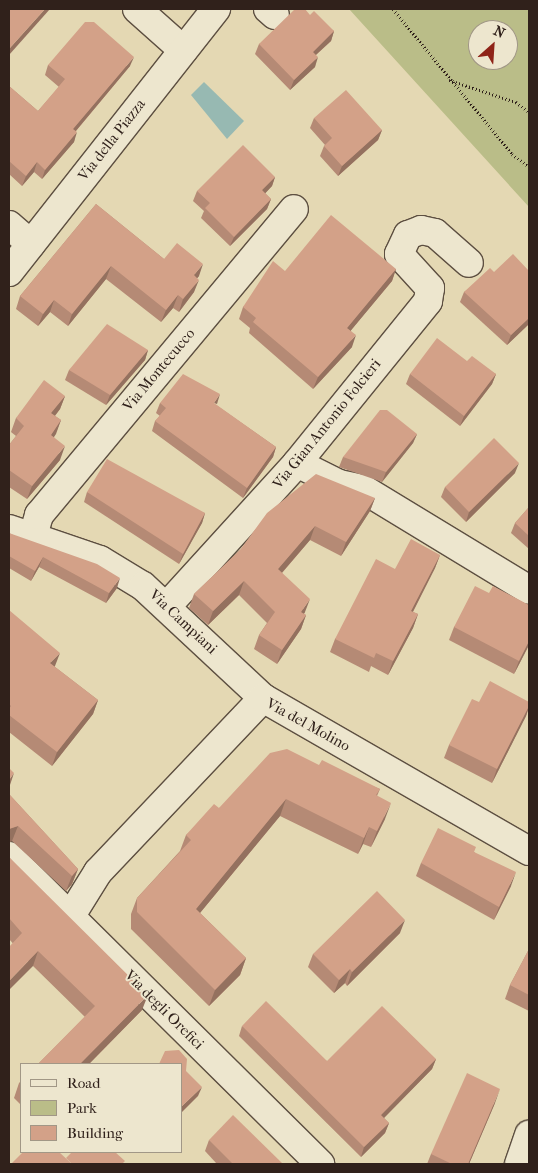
<!DOCTYPE html>
<html>
<head>
<meta charset="utf-8">
<style>
	body { margin:0 }
	#map { position:relative; width:538px; height:1173px; overflow:hidden; background:#e4d8b3; font-family:"IM FELL French Canon",serif }
	div>[style] { position:absolute }
	[style*='--x'] { left:calc(var(--x)*1px); top:calc(var(--y)*1px); width:calc(var(--w)*1px); rotate:calc(var(--a)*1deg) }
	.green>* { inset:0; background:#babd88 }
	.water>* { inset:0; background:#97b9b2 }
	.path>* { height:3px; margin-top:-1.5px; transform-origin:0; background:repeating-linear-gradient(90deg,#30211b 0 1px,transparent 0 3.5px) }
	.roads { filter:drop-shadow(1px 0 #5d4f41) drop-shadow(-1px 0 #5d4f41) drop-shadow(0 1px #5d4f41) drop-shadow(0 -1px #5d4f41) }
	.minor>* { height:28px; margin:-14px; padding:0 14px; transform-origin:14px; border-radius:14px; background:#ede6ce }
	.wall>* { inset:0; background:#b58a75 }
	.shaded-wall>* { inset:0; background:#94715f }
	.building>* { inset:0; background:#d3a188 }
	span { translate:-50% -50%; white-space:nowrap; text-align:center; line-height:1.15; -webkit-text-stroke:4px #ede6ce; paint-order:stroke }
	.street-label { font-size:15px; color:#30211b }
	.frame { position:absolute; inset:0; border:10px solid #30211b; pointer-events:none }
	.legend { position:absolute; left:20px; top:1063px; width:162px; height:90px; box-sizing:border-box; background:#ede6ce; border:1px solid #a19786; margin:0; padding:6px 9px; list-style:none; font-size:15px; color:#30211b }
	.legend li { display:flex; align-items:center; gap:10px; height:25px }
	.legend b { width:25px; border:1px solid #a19786 }
	.north { position:absolute; left:468px; top:20px; width:50px; height:50px; box-sizing:border-box; background:#ede6ce; border:1px solid #a19786; border-radius:50%; rotate:26deg; font-size:14px; font-weight:700; line-height:20px; text-align:center; color:#30211b }
	.north::after { content:''; display:block; margin:auto; width:18px; height:22px; background:#8f2418; clip-path:polygon(50% 0,100% 100%,50% 72%,0 100%) }
</style>
</head>
<body>
<div id="map">
	<div class="green">
		<i style="clip-path:polygon(evenodd,349px 9px,529px 9px,529px 207px,349px 9px,478px 30px,508px 30px,508px 60px,478px 60px,478px 30px)"></i>
	</div>
	<div class="water">
		<i style="clip-path:polygon(204px 82px,244px 121px,227px 139px,191px 95px)"></i>
	</div>
	<div class="path">
		<i style="--x:393;--y:9;--w:188;--a:50.6"></i>
		<i style="--x:512;--y:154;--w:21;--a:37"></i>
		<i style="--x:449;--y:80;--w:71;--a:18.2"></i>
		<i style="--x:516;--y:102;--w:16;--a:38"></i>
	</div>
	<div class="roads">
		<div class="minor">
			<i style="--x:137;--y:9;--w:62;--a:41.7"></i>
			<i style="--x:268;--y:9;--w:9;--a:41"></i>
			<i style="--x:9;--y:225;--w:29;--a:41"></i>
			<i style="--x:9;--y:272;--w:335;--a:-51.8"></i>
			<i style="--x:297;--y:463;--w:47;--a:26.6"></i>
			<i style="--x:339;--y:484;--w:25;--a:12"></i>
			<i style="--x:363;--y:489;--w:194;--a:31.3"></i>
			<i style="--x:9;--y:529;--w:96;--a:18.8"></i>
			<i style="--x:100;--y:560;--w:50;--a:31.2"></i>
			<i style="--x:143;--y:586;--w:164;--a:43"></i>
			<i style="--x:33;--y:536;--w:22;--a:-74"></i>
			<i style="--x:39;--y:515;--w:398;--a:-50.2"></i>
			<i style="--x:168;--y:605;--w:192;--a:-47.7"></i>
			<i style="--x:297;--y:463;--w:208;--a:-51"></i>
			<i style="--x:428;--y:301;--w:13;--a:-81"></i>
			<i style="--x:430;--y:288;--w:46;--a:-132.4"></i>
			<i style="--x:399;--y:254;--w:21;--a:-65"></i>
			<i style="--x:408;--y:235;--w:14;--a:-21"></i>
			<i style="--x:421;--y:230;--w:14;--a:12"></i>
			<i style="--x:435;--y:233;--w:45;--a:41.4"></i>
			<i style="--x:9;--y:856;--w:438;--a:44.7"></i>
			<i style="--x:70;--y:917;--w:53;--a:-58.1"></i>
			<i style="--x:98;--y:872;--w:240;--a:-46.5"></i>
			<i style="--x:263;--y:698;--w:307;--a:29.9"></i>
			<i style="--x:519;--y:1164;--w:31;--a:-71"></i>
		</div>
	</div>
	<div class="wall">
		<i style="clip-path:polygon(310px 15px,334px 31px,331px 41px,316px 55px,315px 67px,290px 90px,255px 54px,259px 44px)"></i>
		<i style="clip-path:polygon(48px 65px,130px 66px,76px 131px,74px 142px,42px 179px,34px 172px,22px 186px,9px 174px,9px 86px,38px 111px,59px 87px,45px 75px)"></i>
		<i style="clip-path:polygon(314px 118px,382px 130px,378px 140px,338px 176px,320px 156px,324px 146px,325px 145px,310px 128px)"></i>
		<i style="clip-path:polygon(275px 177px,272px 186px,265px 193px,271px 199px,267px 209px,230px 246px,201px 218px,204px 211px,193px 201px,197px 191px)"></i>
		<i style="clip-path:polygon(96px 204px,164px 259px,199px 276px,197px 278px,194px 292px,179px 312px,173px 308px,161px 322px,106px 279px,68px 326px,50px 312px,38px 326px,16px 309px,20px 296px)"></i>
		<i style="clip-path:polygon(396px 269px,392px 281px,351px 330px,352px 347px,313px 389px,249px 333px,250px 328px,239px 319px,243px 307px,285px 271px)"></i>
		<i style="clip-path:polygon(529px 271px,529px 324px,507px 345px,460px 302px,464px 292px,494px 272px)"></i>
		<i style="clip-path:polygon(148px 350px,145px 360px,106px 405px,65px 380px,69px 370px)"></i>
		<i style="clip-path:polygon(467px 361px,496px 374px,492px 384px,460px 426px,406px 384px,410px 374px)"></i>
		<i style="clip-path:polygon(65px 396px,60px 409px,55px 416px,61px 420px,54px 437px,60px 460px,27px 499px,9px 487px,9px 445px,16px 436px,11px 432px,16px 418px)"></i>
		<i style="clip-path:polygon(160px 403px,216px 405px,276px 447px,273px 457px,243px 498px,152px 431px,155px 421px,160px 416px,156px 413px)"></i>
		<i style="clip-path:polygon(417px 434px,413px 443px,382px 482px,339px 467px,343px 457px)"></i>
		<i style="clip-path:polygon(515px 473px,466px 522px,441px 497px,445px 487px)"></i>
		<i style="clip-path:polygon(87px 492px,205px 513px,202px 523px,179px 564px,84px 502px)"></i>
		<i style="clip-path:polygon(375px 498px,370px 511px,341px 556px,310px 540px,282px 573px,305px 612px,304px 614px,306px 615px,301px 629px,277px 664px,254px 649px,259px 635px,267px 623px,239px 595px,208px 625px,189px 608px,194px 594px,240px 550px)"></i>
		<i style="clip-path:polygon(529px 507px,529px 549px,511px 533px,515px 523px)"></i>
		<i style="clip-path:polygon(9px 533px,117px 588px,106px 603px,39px 567px,31px 581px,9px 568px)"></i>
		<i style="clip-path:polygon(440px 555px,435px 568px,413px 612px,418px 614px,413px 628px,388px 675px,371px 666px,369px 672px,330px 652px,335px 639px,395px 569px)"></i>
		<i style="clip-path:polygon(489px 593px,529px 645px,514px 674px,449px 640px,454px 627px)"></i>
		<i style="clip-path:polygon(9px 611px,55px 667px,98px 700px,93px 714px,52px 766px,9px 732px)"></i>
		<i style="clip-path:polygon(479px 702px,529px 702px,529px 708px,526px 716px,492px 783px,444px 758px,449px 745px)"></i>
		<i style="clip-path:polygon(319px 765px,380px 789px,377px 796px,385px 819px,371px 847px,363px 844px,358px 854px,280px 816px,200px 913px,246px 958px,240px 975px,209px 1006px,131px 929px,131px 914px,137px 898px,180px 851px,186px 835px,219px 808px)"></i>
		<i style="clip-path:polygon(9px 794px,78px 869px,72px 884px,66px 891px,12px 841px,9px 842px)"></i>
		<i style="clip-path:polygon(474px 852px,511px 886px,494px 920px,416px 876px,421px 863px)"></i>
		<i style="clip-path:polygon(9px 857px,142px 1010px,89px 1064px,38px 1064px,85px 1017px,33px 966px,9px 939px)"></i>
		<i style="clip-path:polygon(400px 933px,347px 986px,345px 983px,334px 993px,308px 967px,313px 954px)"></i>
		<i style="clip-path:polygon(529px 949px,529px 1011px,505px 999px,510px 985px)"></i>
		<i style="clip-path:polygon(242px 1026px,327px 1061px,436px 1059px,432px 1069px,384px 1118px,389px 1123px,385px 1133px,361px 1157px,239px 1036px)"></i>
		<i style="clip-path:polygon(21px 1081px,21px 1105px,14px 1098px,19px 1083px)"></i>
		<i style="clip-path:polygon(495px 1103px,469px 1164px,427px 1164px,431px 1154px)"></i>
		<i style="clip-path:polygon(209px 1140px,283px 1164px,217px 1164px,205px 1151px)"></i>
	</div>
	<div class="shaded-wall">
		<i style="clip-path:polygon(45px 9px,50px 9px,9px 55px,9px 49px)"></i>
		<i style="clip-path:polygon(334px 31px,331px 41px,309px 61px,313px 52px)"></i>
		<i style="clip-path:polygon(134px 57px,130px 66px,69px 139px,73px 129px)"></i>
		<i style="clip-path:polygon(318px 57px,315px 67px,290px 90px,294px 80px)"></i>
		<i style="clip-path:polygon(382px 130px,378px 140px,338px 176px,342px 166px)"></i>
		<i style="clip-path:polygon(77px 132px,74px 142px,42px 179px,45px 170px)"></i>
		<i style="clip-path:polygon(37px 162px,34px 172px,22px 186px,26px 176px)"></i>
		<i style="clip-path:polygon(275px 177px,272px 186px,259px 200px,262px 190px)"></i>
		<i style="clip-path:polygon(271px 199px,267px 209px,230px 246px,234px 237px)"></i>
		<i style="clip-path:polygon(203px 264px,199px 276px,189px 288px,194px 275px)"></i>
		<i style="clip-path:polygon(111px 266px,106px 279px,68px 326px,72px 314px)"></i>
		<i style="clip-path:polygon(396px 269px,392px 281px,343px 340px,347px 328px)"></i>
		<i style="clip-path:polygon(199px 280px,194px 292px,179px 312px,183px 299px)"></i>
		<i style="clip-path:polygon(178px 295px,173px 308px,161px 322px,166px 310px)"></i>
		<i style="clip-path:polygon(54px 300px,50px 312px,38px 326px,43px 314px)"></i>
		<i style="clip-path:polygon(529px 318px,529px 324px,507px 345px,511px 335px)"></i>
		<i style="clip-path:polygon(356px 335px,352px 347px,313px 389px,318px 377px)"></i>
		<i style="clip-path:polygon(148px 350px,145px 360px,106px 405px,110px 395px)"></i>
		<i style="clip-path:polygon(496px 374px,492px 384px,460px 426px,464px 416px)"></i>
		<i style="clip-path:polygon(220px 394px,217px 404px,214px 403px)"></i>
		<i style="clip-path:polygon(65px 396px,60px 409px,46px 427px,51px 413px)"></i>
		<i style="clip-path:polygon(61px 420px,56px 434px,46px 448px,51px 435px)"></i>
		<i style="clip-path:polygon(417px 434px,413px 443px,382px 482px,386px 472px)"></i>
		<i style="clip-path:polygon(65px 446px,60px 460px,27px 499px,32px 486px)"></i>
		<i style="clip-path:polygon(276px 447px,273px 457px,243px 498px,247px 488px)"></i>
		<i style="clip-path:polygon(519px 463px,515px 473px,466px 522px,469px 512px)"></i>
		<i style="clip-path:polygon(375px 498px,370px 511px,341px 556px,346px 542px)"></i>
		<i style="clip-path:polygon(205px 513px,202px 523px,179px 564px,183px 554px)"></i>
		<i style="clip-path:polygon(315px 526px,310px 540px,273px 583px,278px 569px)"></i>
		<i style="clip-path:polygon(440px 555px,435px 568px,406px 625px,411px 611px)"></i>
		<i style="clip-path:polygon(43px 557px,39px 567px,31px 581px,35px 571px)"></i>
		<i style="clip-path:polygon(120px 578px,117px 588px,106px 603px,109px 593px)"></i>
		<i style="clip-path:polygon(244px 581px,239px 595px,208px 625px,213px 611px)"></i>
		<i style="clip-path:polygon(310px 599px,305px 612px,296px 625px,301px 612px)"></i>
		<i style="clip-path:polygon(418px 614px,413px 628px,388px 675px,393px 661px)"></i>
		<i style="clip-path:polygon(306px 615px,301px 629px,277px 664px,282px 650px)"></i>
		<i style="clip-path:polygon(529px 641px,529px 645px,514px 674px,519px 661px)"></i>
		<i style="clip-path:polygon(60px 653px,55px 666px,45px 676px,50px 663px)"></i>
		<i style="clip-path:polygon(98px 700px,93px 714px,52px 766px,57px 752px)"></i>
		<i style="clip-path:polygon(529px 706px,526px 716px,492px 783px,497px 769px)"></i>
		<i style="clip-path:polygon(14px 773px,9px 788px,9px 780px)"></i>
		<i style="clip-path:polygon(286px 799px,280px 816px,190px 925px,196px 909px)"></i>
		<i style="clip-path:polygon(391px 803px,385px 819px,371px 847px,377px 831px)"></i>
		<i style="clip-path:polygon(18px 826px,12px 841px,9px 842px,9px 829px)"></i>
		<i style="clip-path:polygon(369px 827px,363px 844px,358px 854px,364px 838px)"></i>
		<i style="clip-path:polygon(78px 869px,72px 884px,66px 891px,72px 876px)"></i>
		<i style="clip-path:polygon(516px 872px,511px 886px,494px 920px,499px 907px)"></i>
		<i style="clip-path:polygon(405px 920px,400px 933px,347px 986px,352px 972px)"></i>
		<i style="clip-path:polygon(38px 951px,33px 966px,9px 990px,9px 981px)"></i>
		<i style="clip-path:polygon(246px 958px,240px 975px,209px 1006px,215px 990px)"></i>
		<i style="clip-path:polygon(350px 969px,345px 983px,334px 993px,339px 980px)"></i>
		<i style="clip-path:polygon(148px 995px,142px 1010px,89px 1064px,80px 1064px)"></i>
		<i style="clip-path:polygon(436px 1059px,432px 1069px,377px 1125px,381px 1115px)"></i>
		<i style="clip-path:polygon(202px 1087px,198px 1096px,181px 1113px,181px 1107px)"></i>
		<i style="clip-path:polygon(500px 1089px,495px 1103px,469px 1164px,468px 1164px)"></i>
		<i style="clip-path:polygon(389px 1123px,385px 1133px,361px 1157px,364px 1147px)"></i>
	</div>
	<div class="building">
		<i style="clip-path:polygon(9px 9px,45px 9px,9px 49px)"></i>
		<i style="clip-path:polygon(295px 9px,305px 9px,310px 15px,314px 11px,334px 31px,313px 52px,318px 57px,294px 80px,259px 44px)"></i>
		<i style="clip-path:polygon(85px 22px,94px 22px,134px 57px,73px 129px,77px 132px,45px 170px,37px 162px,26px 176px,9px 161px,9px 86px,38px 111px,65px 79px,48px 65px)"></i>
		<i style="clip-path:polygon(346px 90px,382px 130px,342px 166px,324px 146px,332px 138px,314px 118px)"></i>
		<i style="clip-path:polygon(243px 145px,275px 177px,262px 190px,271px 199px,234px 237px,205px 208px,210px 203px,197px 191px)"></i>
		<i style="clip-path:polygon(96px 204px,164px 259px,177px 243px,203px 264px,194px 275px,199px 280px,183px 299px,178px 295px,166px 310px,111px 266px,72px 314px,54px 300px,43px 314px,20px 296px)"></i>
		<i style="clip-path:polygon(331px 215px,396px 269px,347px 328px,356px 335px,318px 377px,253px 322px,256px 318px,243px 307px,273px 261px,285px 271px)"></i>
		<i style="clip-path:polygon(513px 254px,529px 271px,529px 318px,511px 335px,464px 292px,490px 268px,494px 272px)"></i>
		<i style="clip-path:polygon(107px 324px,148px 350px,110px 395px,69px 370px)"></i>
		<i style="clip-path:polygon(437px 338px,467px 361px,472px 356px,496px 374px,464px 416px,410px 374px)"></i>
		<i style="clip-path:polygon(183px 374px,220px 394px,214px 403px,276px 447px,247px 488px,155px 421px,166px 408px,160px 403px)"></i>
		<i style="clip-path:polygon(44px 380px,65px 396px,51px 413px,61px 420px,51px 435px,65px 446px,32px 486px,9px 470px,9px 445px,24px 426px,16px 418px)"></i>
		<i style="clip-path:polygon(380px 410px,387px 410px,417px 434px,386px 472px,343px 457px)"></i>
		<i style="clip-path:polygon(494px 438px,519px 463px,469px 512px,445px 487px)"></i>
		<i style="clip-path:polygon(107px 459px,205px 513px,183px 554px,87px 492px)"></i>
		<i style="clip-path:polygon(316px 474px,375px 498px,346px 542px,315px 526px,278px 569px,310px 599px,301px 612px,306px 615px,282px 650px,259px 635px,275px 612px,244px 581px,213px 611px,194px 594px,240px 550px,267px 513px)"></i>
		<i style="clip-path:polygon(529px 507px,529px 536px,515px 523px)"></i>
		<i style="clip-path:polygon(9px 533px,97px 564px,120px 578px,109px 593px,43px 557px,35px 571px,9px 556px)"></i>
		<i style="clip-path:polygon(411px 539px,440px 555px,411px 611px,418px 614px,393px 661px,376px 653px,374px 658px,335px 639px,376px 559px,395px 569px)"></i>
		<i style="clip-path:polygon(475px 586px,489px 593px,493px 586px,529px 605px,529px 641px,519px 661px,454px 627px)"></i>
		<i style="clip-path:polygon(9px 610px,60px 653px,50px 663px,98px 700px,57px 752px,9px 715px,9px 709px,11px 706px,9px 704px)"></i>
		<i style="clip-path:polygon(490px 681px,529px 702px,529px 706px,497px 769px,449px 745px,472px 699px,479px 702px)"></i>
		<i style="clip-path:polygon(287px 749px,319px 765px,322px 760px,380px 789px,376px 795px,391px 803px,377px 831px,369px 827px,364px 838px,286px 799px,196px 909px,246px 958px,215px 990px,137px 912px,137px 898px,191px 840px,186px 835px,214px 804px,219px 808px,270px 753px)"></i>
		<i style="clip-path:polygon(9px 768px,14px 773px,9px 780px)"></i>
		<i style="clip-path:polygon(9px 794px,78px 869px,72px 876px,18px 826px,9px 829px)"></i>
		<i style="clip-path:polygon(438px 828px,476px 847px,474px 852px,516px 872px,499px 907px,421px 863px)"></i>
		<i style="clip-path:polygon(9px 857px,148px 995px,80px 1064px,38px 1064px,95px 1006px,38px 951px,9px 981px,9px 947px,22px 933px,9px 918px)"></i>
		<i style="clip-path:polygon(377px 891px,405px 920px,352px 972px,350px 969px,339px 980px,313px 954px)"></i>
		<i style="clip-path:polygon(529px 949px,529px 995px,510px 985px)"></i>
		<i style="clip-path:polygon(266px 1001px,327px 1061px,382px 1006px,436px 1059px,381px 1115px,389px 1123px,364px 1147px,242px 1026px)"></i>
		<i style="clip-path:polygon(179px 1050px,187px 1059px,186px 1071px,202px 1087px,181px 1107px,181px 1064px,159px 1064px,165px 1051px)"></i>
		<i style="clip-path:polygon(467px 1073px,500px 1089px,468px 1164px,452px 1164px,431px 1154px)"></i>
		<i style="clip-path:polygon(233px 1115px,283px 1164px,233px 1164px,209px 1140px)"></i>
		<i style="clip-path:polygon(23px 1152px,59px 1152px,72px 1164px,11px 1164px)"></i>
		<i style="clip-path:polygon(72px 1152px,115px 1152px,125px 1161px,122px 1164px,72px 1164px,66px 1158px)"></i>
	</div>
	<div class="street-label">
		<span style="left:112px;top:140px;rotate:-52deg">Via della Piazza</span>
		<span style="left:159px;top:370px;rotate:-50deg">Via Montecucco</span>
		<span style="left:327px;top:424px;rotate:-51deg">Via Gian Antonio Folcieri</span>
		<span style="left:183px;top:622px;rotate:43deg">Via Campiani</span>
		<span style="left:308px;top:725px;rotate:29deg">Via del Molino</span>
		<span style="left:164px;top:1010px;rotate:45deg">Via degli Orefici</span>
	</div>
	<div class="frame"></div>
	<ul class="legend">
	<li><b style="height:6px;background:#ede6ce"></b>Road</li>
	<li><b style="height:14px;background:#babd88"></b>Park</li>
	<li><b style="height:14px;background:#d3a188"></b>Building</li>
	</ul>
	<div class="north">N</div>
</div>
</body>
</html>
